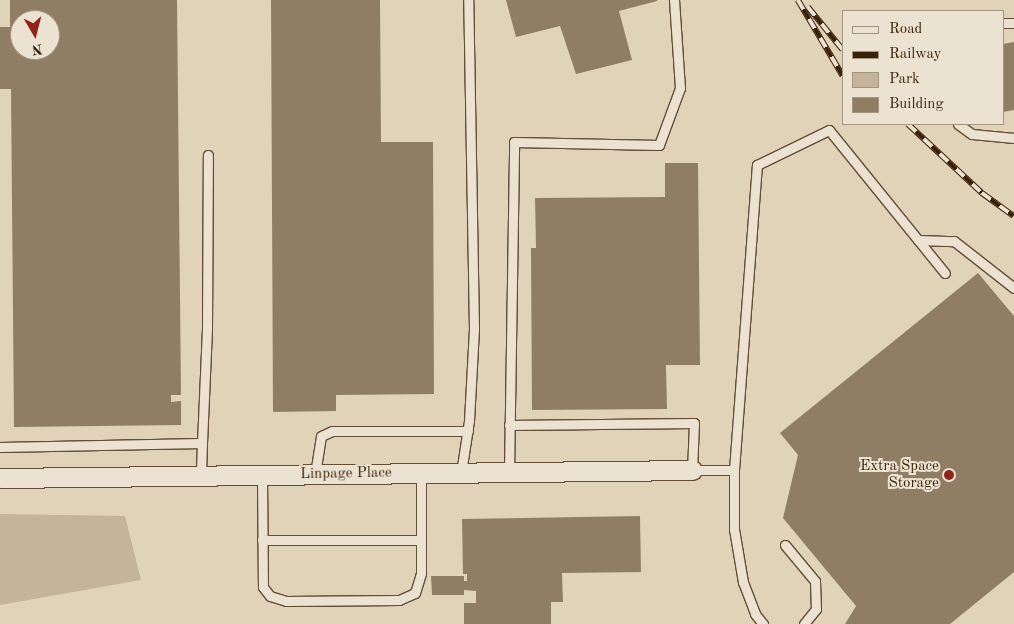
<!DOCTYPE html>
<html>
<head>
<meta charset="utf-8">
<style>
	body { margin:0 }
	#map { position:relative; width:1014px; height:624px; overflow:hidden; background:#e0d3b8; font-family:"Old Standard TT",serif }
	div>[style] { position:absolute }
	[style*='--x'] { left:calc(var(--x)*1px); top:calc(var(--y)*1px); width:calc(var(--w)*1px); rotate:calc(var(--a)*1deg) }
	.green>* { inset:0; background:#c4b59a }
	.building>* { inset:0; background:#907e64 }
	.roads { filter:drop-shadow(1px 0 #644e35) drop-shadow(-1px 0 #644e35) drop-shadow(0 1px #644e35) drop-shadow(0 -1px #644e35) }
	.lane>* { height:9px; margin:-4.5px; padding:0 4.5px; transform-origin:4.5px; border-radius:4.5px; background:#ebe2d1 }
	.street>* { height:19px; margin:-9.5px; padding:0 9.5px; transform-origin:9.5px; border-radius:9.5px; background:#ebe2d1 }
	.rail>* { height:5.5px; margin-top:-2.75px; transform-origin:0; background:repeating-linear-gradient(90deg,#ebe2d1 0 11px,#3a2109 0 22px); box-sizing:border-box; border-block:1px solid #3a2109 }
	.dots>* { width:14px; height:14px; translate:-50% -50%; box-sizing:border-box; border:2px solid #ebe2d1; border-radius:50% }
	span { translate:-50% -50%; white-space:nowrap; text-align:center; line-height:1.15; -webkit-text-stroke:4px #ebe2d1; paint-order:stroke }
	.poi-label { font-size:15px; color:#3a2109 }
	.right { translate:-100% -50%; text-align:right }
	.street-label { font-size:15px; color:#3a2109 }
	.legend { position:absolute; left:842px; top:10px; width:162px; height:115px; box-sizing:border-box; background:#ebe2d1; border:1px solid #a49581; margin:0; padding:6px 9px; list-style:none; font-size:15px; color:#3a2109 }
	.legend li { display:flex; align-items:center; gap:10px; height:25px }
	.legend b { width:25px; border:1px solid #a49581 }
	.north { position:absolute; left:10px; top:10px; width:50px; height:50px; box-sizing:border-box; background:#ebe2d1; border:1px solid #a49581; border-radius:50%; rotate:172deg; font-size:14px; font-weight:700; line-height:20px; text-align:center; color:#3a2109 }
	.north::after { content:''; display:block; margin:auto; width:18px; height:22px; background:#8f2418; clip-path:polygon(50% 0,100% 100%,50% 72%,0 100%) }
</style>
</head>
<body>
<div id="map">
	<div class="green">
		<i style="clip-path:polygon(0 514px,125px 516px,141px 580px,0 605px)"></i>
	</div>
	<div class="building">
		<i style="clip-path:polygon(evenodd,10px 0,177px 0,181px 395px,171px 395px,171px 402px,181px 401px,181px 425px,14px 427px,11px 89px,0 89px,0 27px,10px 27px,10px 0,20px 20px,50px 20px,50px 50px,20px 50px,20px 20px)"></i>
		<i style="clip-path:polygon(271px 0,380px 0,381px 142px,433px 142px,434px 394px,336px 395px,336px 411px,273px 412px)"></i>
		<i style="clip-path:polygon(506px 0,657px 0,657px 1px,619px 11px,632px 60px,576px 74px,560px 26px,516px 37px)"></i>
		<i style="clip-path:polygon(1014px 42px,1014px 110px,1003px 112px,1003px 44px)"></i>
		<i style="clip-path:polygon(665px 163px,698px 163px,700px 365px,666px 365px,667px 409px,532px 410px,531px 248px,536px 248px,535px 198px,665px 197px)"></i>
		<i style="clip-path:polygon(978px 273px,1014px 316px,1014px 572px,950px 624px,845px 624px,856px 606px,783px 518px,798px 455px,780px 433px)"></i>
		<i style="clip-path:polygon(640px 516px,641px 572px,562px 573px,563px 602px,551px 602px,551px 624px,464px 624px,464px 603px,476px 603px,476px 591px,464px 590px,464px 595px,432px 595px,431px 576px,464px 576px,464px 581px,467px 581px,467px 574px,463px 574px,462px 519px)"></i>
	</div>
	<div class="roads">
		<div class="lane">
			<i style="--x:1003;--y:23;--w:11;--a:0"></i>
			<i style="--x:958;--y:124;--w:17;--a:36"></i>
			<i style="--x:972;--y:134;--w:42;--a:5.4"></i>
			<i style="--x:918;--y:240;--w:36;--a:2"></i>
			<i style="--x:954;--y:241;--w:76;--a:38.1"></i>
			<i style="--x:509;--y:425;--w:185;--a:-0.6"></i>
			<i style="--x:694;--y:423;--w:47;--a:92.4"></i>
			<i style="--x:692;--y:470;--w:42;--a:0"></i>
			<i style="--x:734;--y:470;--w:306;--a:-85.7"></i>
			<i style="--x:757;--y:165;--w:80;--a:-25.9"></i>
			<i style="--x:829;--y:130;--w:184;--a:51"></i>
			<i style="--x:202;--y:443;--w:115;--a:-87.5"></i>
			<i style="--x:207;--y:328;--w:173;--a:-89.7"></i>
			<i style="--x:0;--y:447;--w:202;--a:-1.1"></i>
			<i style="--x:202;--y:443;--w:32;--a:92"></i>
			<i style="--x:734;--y:470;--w:59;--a:90"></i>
			<i style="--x:734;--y:529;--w:54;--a:80.4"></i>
			<i style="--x:743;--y:582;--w:34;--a:69"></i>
			<i style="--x:755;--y:614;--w:13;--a:51"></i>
			<i style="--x:509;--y:472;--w:330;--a:-89.1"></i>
			<i style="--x:514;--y:142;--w:145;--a:1.2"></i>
			<i style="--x:659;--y:145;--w:61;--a:-69.8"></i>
			<i style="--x:680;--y:88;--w:88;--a:-93.9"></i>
			<i style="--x:461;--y:473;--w:53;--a:-81.3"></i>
			<i style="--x:469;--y:421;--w:92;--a:-86.9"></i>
			<i style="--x:474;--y:329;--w:329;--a:-91"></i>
			<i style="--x:315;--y:474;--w:38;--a:-81"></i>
			<i style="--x:321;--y:436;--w:12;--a:-24"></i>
			<i style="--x:332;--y:431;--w:136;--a:0"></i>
			<i style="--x:262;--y:475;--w:112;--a:89.5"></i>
			<i style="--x:263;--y:587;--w:11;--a:52"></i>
			<i style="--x:270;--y:596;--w:17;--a:17"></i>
			<i style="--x:286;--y:601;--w:113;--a:-0.5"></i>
			<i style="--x:399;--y:600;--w:17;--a:-24"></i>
			<i style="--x:415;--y:593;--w:21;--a:-73"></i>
			<i style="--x:421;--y:573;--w:100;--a:-90"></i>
			<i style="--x:262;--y:540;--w:159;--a:0"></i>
			<i style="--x:785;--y:545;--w:47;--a:50.2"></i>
			<i style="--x:815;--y:581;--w:28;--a:88"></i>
			<i style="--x:816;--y:609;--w:19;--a:129"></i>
		</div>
		<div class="street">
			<i style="--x:0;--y:478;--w:692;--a:-0.66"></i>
		</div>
	</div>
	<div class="rail">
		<i style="--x:798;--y:0;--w:88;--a:59.4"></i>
		<i style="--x:808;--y:7;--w:55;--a:50.9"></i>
		<i style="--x:908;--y:124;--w:101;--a:43"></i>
		<i style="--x:982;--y:193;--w:39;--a:36"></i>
	</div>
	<div class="dots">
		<i style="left:949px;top:475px;background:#8f2418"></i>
	</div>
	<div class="poi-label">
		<span class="right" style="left:939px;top:475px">Extra Space<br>Storage</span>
	</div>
	<div class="street-label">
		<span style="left:346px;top:474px;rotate:-1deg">Linpage Place</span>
	</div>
	<ul class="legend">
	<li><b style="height:6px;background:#ebe2d1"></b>Road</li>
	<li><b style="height:6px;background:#3a2109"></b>Railway</li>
	<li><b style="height:14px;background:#c4b59a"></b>Park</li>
	<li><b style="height:14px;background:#907e64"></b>Building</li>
	</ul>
	<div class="north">N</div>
</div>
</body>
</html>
